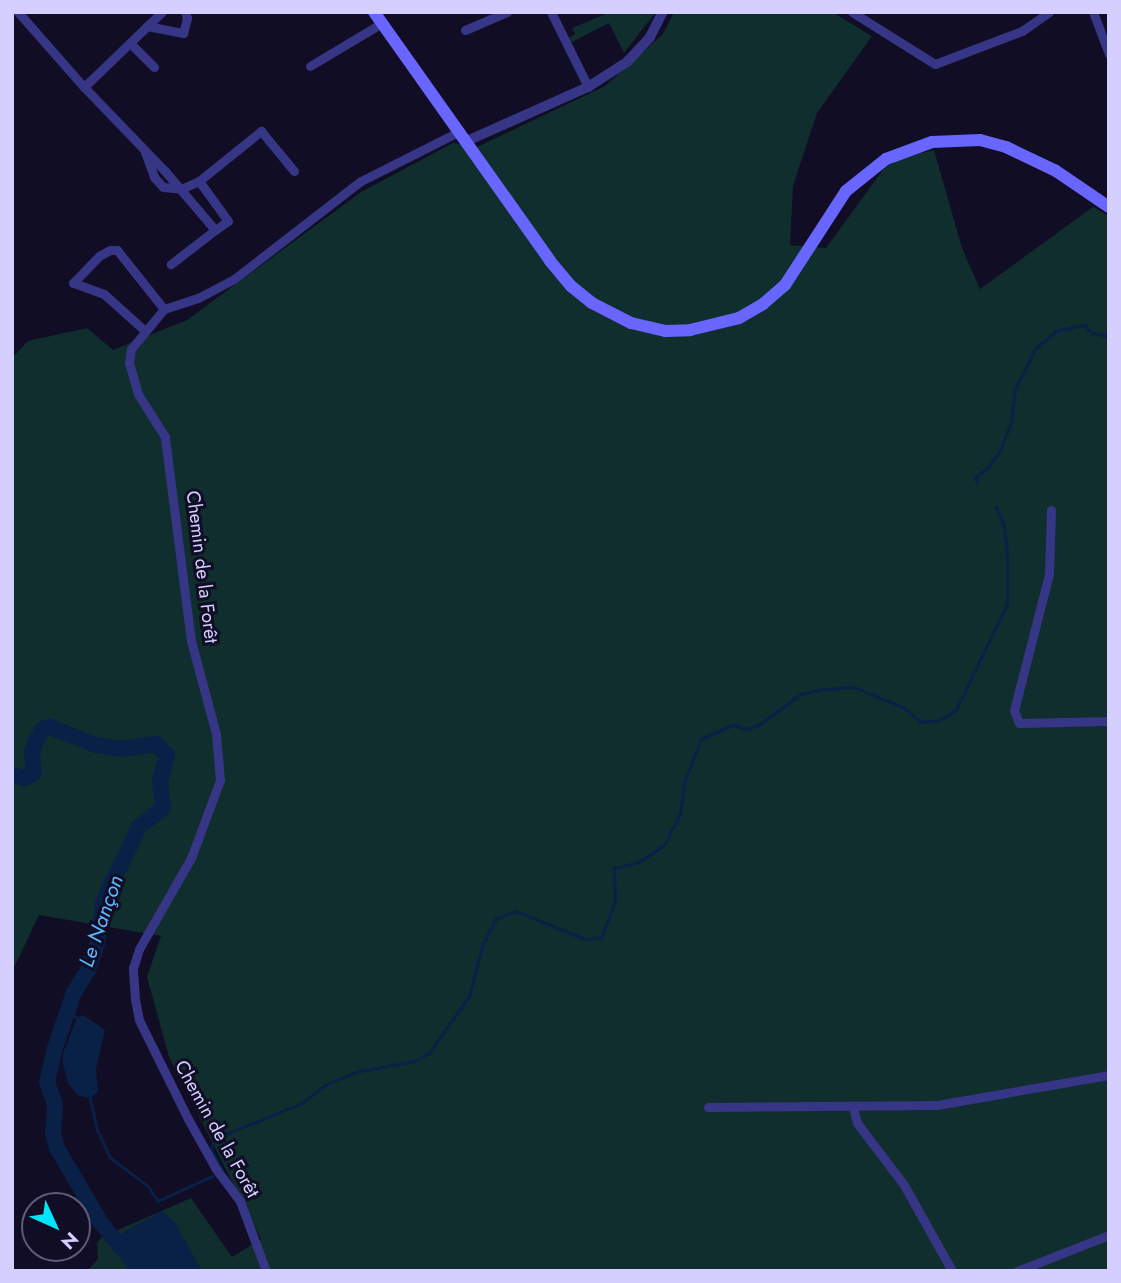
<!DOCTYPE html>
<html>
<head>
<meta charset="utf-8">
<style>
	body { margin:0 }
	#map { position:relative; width:1121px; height:1283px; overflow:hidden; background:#100d24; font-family:Jost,sans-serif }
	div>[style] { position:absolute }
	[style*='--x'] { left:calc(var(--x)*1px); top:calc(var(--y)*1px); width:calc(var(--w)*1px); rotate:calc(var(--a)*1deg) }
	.green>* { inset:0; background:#0f2e2d }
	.water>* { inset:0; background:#092047 }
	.stream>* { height:2.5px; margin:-1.25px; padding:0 1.25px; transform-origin:1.25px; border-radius:1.25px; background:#092047 }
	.river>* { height:16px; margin:-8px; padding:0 8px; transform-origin:8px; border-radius:8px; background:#092047 }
	.minor>* { height:9px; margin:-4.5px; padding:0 4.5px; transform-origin:4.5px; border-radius:4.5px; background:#373585 }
	.tertiary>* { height:10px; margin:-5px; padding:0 5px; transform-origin:5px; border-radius:5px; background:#373585 }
	.secondary>* { height:12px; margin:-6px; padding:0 6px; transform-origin:6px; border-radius:6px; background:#6866ff }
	span { translate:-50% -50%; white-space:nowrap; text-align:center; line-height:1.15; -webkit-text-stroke:6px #100d24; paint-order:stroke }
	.street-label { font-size:19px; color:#d4cfff }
	.water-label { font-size:21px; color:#5db7ff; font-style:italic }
	.frame { position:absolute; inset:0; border:14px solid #d4cfff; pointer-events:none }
	.north { position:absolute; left:21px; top:1192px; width:70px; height:70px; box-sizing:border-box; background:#100d24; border:2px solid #5e5b7c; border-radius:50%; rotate:135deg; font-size:19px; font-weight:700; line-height:28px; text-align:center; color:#d4cfff }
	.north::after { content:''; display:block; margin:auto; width:24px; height:32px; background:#00e5fa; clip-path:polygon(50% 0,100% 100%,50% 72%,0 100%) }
</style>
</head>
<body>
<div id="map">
	<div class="green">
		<i style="clip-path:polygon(610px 12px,656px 12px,624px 53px,609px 23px,570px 43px,568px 39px,575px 34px,572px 28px)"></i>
		<i style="clip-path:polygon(674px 12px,832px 12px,872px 36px,817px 113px,793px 186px,790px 245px,826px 248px,885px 167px,907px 156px,934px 150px,962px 248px,980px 289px,1093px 207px,1109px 216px,1109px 1271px,87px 1271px,98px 1259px,97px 1243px,102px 1237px,191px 1198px,232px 1257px,261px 1239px,169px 1057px,147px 977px,161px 936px,39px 915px,12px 972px,12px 358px,28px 341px,87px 328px,113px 350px,187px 320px,361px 192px,453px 143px,477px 147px,605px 86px,663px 34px)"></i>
	</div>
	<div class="water">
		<i style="clip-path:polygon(83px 1015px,105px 1030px,96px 1069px,98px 1092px,90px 1098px,78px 1096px,68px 1083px,63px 1064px,63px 1053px,77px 1018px)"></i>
		<i style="clip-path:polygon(162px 1211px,174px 1221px,202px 1271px,149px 1271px,123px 1242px,119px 1235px)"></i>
	</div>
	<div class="stream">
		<i style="--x:977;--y:483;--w:6;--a:-108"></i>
		<i style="--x:975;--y:477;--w:16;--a:-35"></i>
		<i style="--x:988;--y:468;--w:21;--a:-55"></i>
		<i style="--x:1000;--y:451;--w:31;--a:-69"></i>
		<i style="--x:1011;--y:422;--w:33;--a:-83"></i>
		<i style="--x:1015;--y:389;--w:46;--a:-62.9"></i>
		<i style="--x:1036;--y:348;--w:26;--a:-40"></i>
		<i style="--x:1056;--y:331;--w:30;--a:-12"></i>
		<i style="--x:1085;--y:325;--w:11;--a:49"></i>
		<i style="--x:1092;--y:333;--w:17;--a:10"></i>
		<i style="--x:67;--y:1011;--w:13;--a:32"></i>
		<i style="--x:90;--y:1097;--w:35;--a:77"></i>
		<i style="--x:98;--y:1131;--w:29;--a:65"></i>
		<i style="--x:110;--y:1157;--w:48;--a:37.3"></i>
		<i style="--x:148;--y:1186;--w:18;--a:56"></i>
		<i style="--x:158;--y:1201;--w:60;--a:-24.8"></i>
		<i style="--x:222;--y:1170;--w:23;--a:-119"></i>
		<i style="--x:211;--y:1150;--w:11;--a:-75"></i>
		<i style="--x:214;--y:1139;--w:95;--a:-22.2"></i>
		<i style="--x:302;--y:1103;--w:28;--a:-38"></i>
		<i style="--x:324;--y:1086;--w:34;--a:-24"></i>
		<i style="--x:355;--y:1072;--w:61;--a:-10.4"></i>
		<i style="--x:415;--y:1061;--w:17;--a:-31"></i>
		<i style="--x:430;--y:1052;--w:68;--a:-55.1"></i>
		<i style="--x:469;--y:996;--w:54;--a:-74.9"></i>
		<i style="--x:483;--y:944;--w:28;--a:-63"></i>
		<i style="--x:496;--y:919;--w:22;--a:-22"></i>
		<i style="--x:516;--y:911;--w:74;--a:22.1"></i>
		<i style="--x:585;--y:939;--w:16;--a:-4"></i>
		<i style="--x:601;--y:938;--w:40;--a:-69"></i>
		<i style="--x:615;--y:901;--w:33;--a:-92"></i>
		<i style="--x:614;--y:868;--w:26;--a:-13"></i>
		<i style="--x:639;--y:862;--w:30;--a:-34"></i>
		<i style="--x:664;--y:845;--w:35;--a:-63"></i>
		<i style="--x:680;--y:814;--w:34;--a:-82"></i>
		<i style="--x:685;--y:780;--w:44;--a:-68.7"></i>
		<i style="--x:701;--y:739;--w:35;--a:-24"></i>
		<i style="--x:733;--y:725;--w:14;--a:17"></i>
		<i style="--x:746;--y:729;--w:14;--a:-17"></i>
		<i style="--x:759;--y:725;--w:52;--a:-36.4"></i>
		<i style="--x:801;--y:694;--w:17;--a:-13"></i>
		<i style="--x:818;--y:690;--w:36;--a:-5"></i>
		<i style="--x:854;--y:687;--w:55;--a:22.4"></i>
		<i style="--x:905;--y:708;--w:21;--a:41"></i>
		<i style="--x:921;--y:722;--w:19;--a:-6"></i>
		<i style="--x:940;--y:720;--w:19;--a:-32"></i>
		<i style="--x:956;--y:710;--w:118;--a:-64.3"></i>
		<i style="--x:1007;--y:604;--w:49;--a:-90"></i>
		<i style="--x:1007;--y:555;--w:29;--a:-96"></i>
		<i style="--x:1004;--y:526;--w:20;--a:-114"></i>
	</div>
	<div class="river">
		<i style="--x:12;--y:775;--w:13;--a:13"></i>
		<i style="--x:25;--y:778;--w:10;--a:-29"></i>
		<i style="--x:34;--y:773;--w:20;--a:-96"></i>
		<i style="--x:32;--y:753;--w:14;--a:-73"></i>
		<i style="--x:36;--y:740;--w:14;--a:-56"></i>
		<i style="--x:44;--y:728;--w:6;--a:-9"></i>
		<i style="--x:50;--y:727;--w:49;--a:21.4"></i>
		<i style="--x:96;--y:745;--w:24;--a:9"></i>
		<i style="--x:120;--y:749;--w:36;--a:-8"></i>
		<i style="--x:156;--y:744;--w:16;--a:45"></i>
		<i style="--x:167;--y:755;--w:28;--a:105"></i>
		<i style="--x:160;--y:782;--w:26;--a:83"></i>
		<i style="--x:163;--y:808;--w:31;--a:142"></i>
		<i style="--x:139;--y:827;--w:71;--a:115.8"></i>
		<i style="--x:108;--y:891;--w:14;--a:111"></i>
		<i style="--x:103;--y:904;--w:37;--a:98"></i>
		<i style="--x:98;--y:941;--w:31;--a:109"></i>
		<i style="--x:88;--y:970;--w:26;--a:122"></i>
		<i style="--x:74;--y:992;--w:59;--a:108.7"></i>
		<i style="--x:55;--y:1048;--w:35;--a:103"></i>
		<i style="--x:47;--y:1082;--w:24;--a:71"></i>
		<i style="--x:55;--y:1105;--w:28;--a:94"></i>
		<i style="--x:53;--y:1133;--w:16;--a:75"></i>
		<i style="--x:57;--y:1148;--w:87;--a:59.6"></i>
		<i style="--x:101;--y:1223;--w:62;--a:50.2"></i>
	</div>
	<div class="minor">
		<i style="--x:18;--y:12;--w:100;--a:48.7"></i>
		<i style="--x:84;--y:87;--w:115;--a:46.1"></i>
		<i style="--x:164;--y:170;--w:79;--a:49.6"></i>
		<i style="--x:215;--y:230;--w:56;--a:142.3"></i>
		<i style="--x:551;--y:12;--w:84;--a:63.7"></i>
		<i style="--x:852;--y:12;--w:98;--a:32.1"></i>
		<i style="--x:935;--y:64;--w:93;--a:-20.8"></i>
		<i style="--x:1022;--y:31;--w:33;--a:-35"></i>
		<i style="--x:1093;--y:12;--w:45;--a:69.1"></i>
		<i style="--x:147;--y:26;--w:37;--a:11"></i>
		<i style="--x:183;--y:33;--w:16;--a:-75"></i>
		<i style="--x:187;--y:18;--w:6;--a:-108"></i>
		<i style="--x:465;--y:30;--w:46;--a:-23.2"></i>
		<i style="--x:130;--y:43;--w:34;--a:45"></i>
		<i style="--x:310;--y:66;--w:84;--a:-30.8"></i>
		<i style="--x:84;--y:87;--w:108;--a:-43.9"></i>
		<i style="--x:145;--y:152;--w:27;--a:70"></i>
		<i style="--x:154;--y:177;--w:13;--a:48"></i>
		<i style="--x:163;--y:187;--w:18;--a:6"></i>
		<i style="--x:181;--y:189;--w:20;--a:-24"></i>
		<i style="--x:199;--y:181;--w:80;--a:-38.9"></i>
		<i style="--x:261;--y:131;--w:52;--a:50.5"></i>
		<i style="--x:199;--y:181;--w:49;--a:54.1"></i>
		<i style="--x:228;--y:221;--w:16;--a:145"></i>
		<i style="--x:144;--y:330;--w:54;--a:-138"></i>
		<i style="--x:104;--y:294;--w:33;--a:-160"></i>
		<i style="--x:73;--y:283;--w:37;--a:-46"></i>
		<i style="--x:99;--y:256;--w:13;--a:-29"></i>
		<i style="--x:110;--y:250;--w:7;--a:0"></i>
		<i style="--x:117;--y:250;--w:75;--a:51.5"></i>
		<i style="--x:1051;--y:510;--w:64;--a:91.8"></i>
		<i style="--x:1049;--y:574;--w:140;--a:104.4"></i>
		<i style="--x:1014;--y:710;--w:14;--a:69"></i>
		<i style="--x:1019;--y:723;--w:90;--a:-1.3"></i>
		<i style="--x:708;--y:1107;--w:229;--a:-0.5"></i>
		<i style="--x:937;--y:1105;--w:175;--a:-9.9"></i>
		<i style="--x:853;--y:1107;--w:16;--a:76"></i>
		<i style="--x:857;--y:1123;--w:78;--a:52.8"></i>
		<i style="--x:904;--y:1185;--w:98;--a:60.8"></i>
		<i style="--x:266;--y:1271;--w:75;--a:-110.4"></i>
		<i style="--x:240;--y:1201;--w:40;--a:-127"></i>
		<i style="--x:216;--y:1169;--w:57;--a:-119.2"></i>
		<i style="--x:188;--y:1119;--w:110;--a:-116.3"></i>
		<i style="--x:139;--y:1020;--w:21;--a:-101"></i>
		<i style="--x:135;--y:999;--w:31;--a:-94"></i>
		<i style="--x:133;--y:968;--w:20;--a:-72"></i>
		<i style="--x:139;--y:949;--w:105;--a:-60.3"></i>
		<i style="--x:191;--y:858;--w:83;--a:-69.6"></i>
		<i style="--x:220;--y:780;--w:46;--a:-95"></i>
		<i style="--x:216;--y:734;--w:96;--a:-105"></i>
		<i style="--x:191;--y:641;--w:206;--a:-97.3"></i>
		<i style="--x:165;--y:437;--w:51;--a:-122.1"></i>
		<i style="--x:138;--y:394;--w:32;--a:-106"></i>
		<i style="--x:129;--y:363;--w:14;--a:-82"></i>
		<i style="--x:131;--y:349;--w:52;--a:-50.5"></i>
		<i style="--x:164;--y:309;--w:36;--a:-18"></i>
		<i style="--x:198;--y:298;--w:41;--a:-27.8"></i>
		<i style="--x:234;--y:279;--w:160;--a:-37.7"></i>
		<i style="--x:361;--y:181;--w:111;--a:-26.8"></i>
		<i style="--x:1017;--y:1271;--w:99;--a:-21.4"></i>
	</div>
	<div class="tertiary">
		<i style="--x:467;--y:141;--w:133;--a:-24.1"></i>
		<i style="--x:588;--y:87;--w:46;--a:-32.7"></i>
		<i style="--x:627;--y:62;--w:34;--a:-47"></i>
		<i style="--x:650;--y:37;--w:28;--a:-63"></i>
	</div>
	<div class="secondary">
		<i style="--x:374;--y:12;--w:305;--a:54.7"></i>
		<i style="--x:550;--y:261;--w:33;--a:50"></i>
		<i style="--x:571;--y:286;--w:27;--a:39"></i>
		<i style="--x:592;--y:303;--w:44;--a:27.1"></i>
		<i style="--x:631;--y:323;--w:36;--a:13"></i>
		<i style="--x:666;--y:331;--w:24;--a:-2"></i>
		<i style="--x:690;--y:330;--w:50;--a:-13.8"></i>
		<i style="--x:739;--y:318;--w:28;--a:-30"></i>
		<i style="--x:763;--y:304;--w:29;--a:-41"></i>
		<i style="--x:785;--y:285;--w:112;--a:-57"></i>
		<i style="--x:846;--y:191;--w:51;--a:-38.7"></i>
		<i style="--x:886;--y:159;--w:49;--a:-20.3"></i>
		<i style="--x:932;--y:142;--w:48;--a:-2.4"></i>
		<i style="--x:980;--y:140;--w:27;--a:15"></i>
		<i style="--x:1006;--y:147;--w:55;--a:25.6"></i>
		<i style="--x:1056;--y:171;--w:64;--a:34.2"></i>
	</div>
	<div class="street-label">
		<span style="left:202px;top:567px;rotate:83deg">Chemin de la Forêt</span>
		<span style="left:217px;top:1129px;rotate:61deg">Chemin de la Forêt</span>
	</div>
	<div class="water-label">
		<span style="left:101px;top:921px;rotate:-71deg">Le Nançon</span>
	</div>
	<div class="frame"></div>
	<div class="north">N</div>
</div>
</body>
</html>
